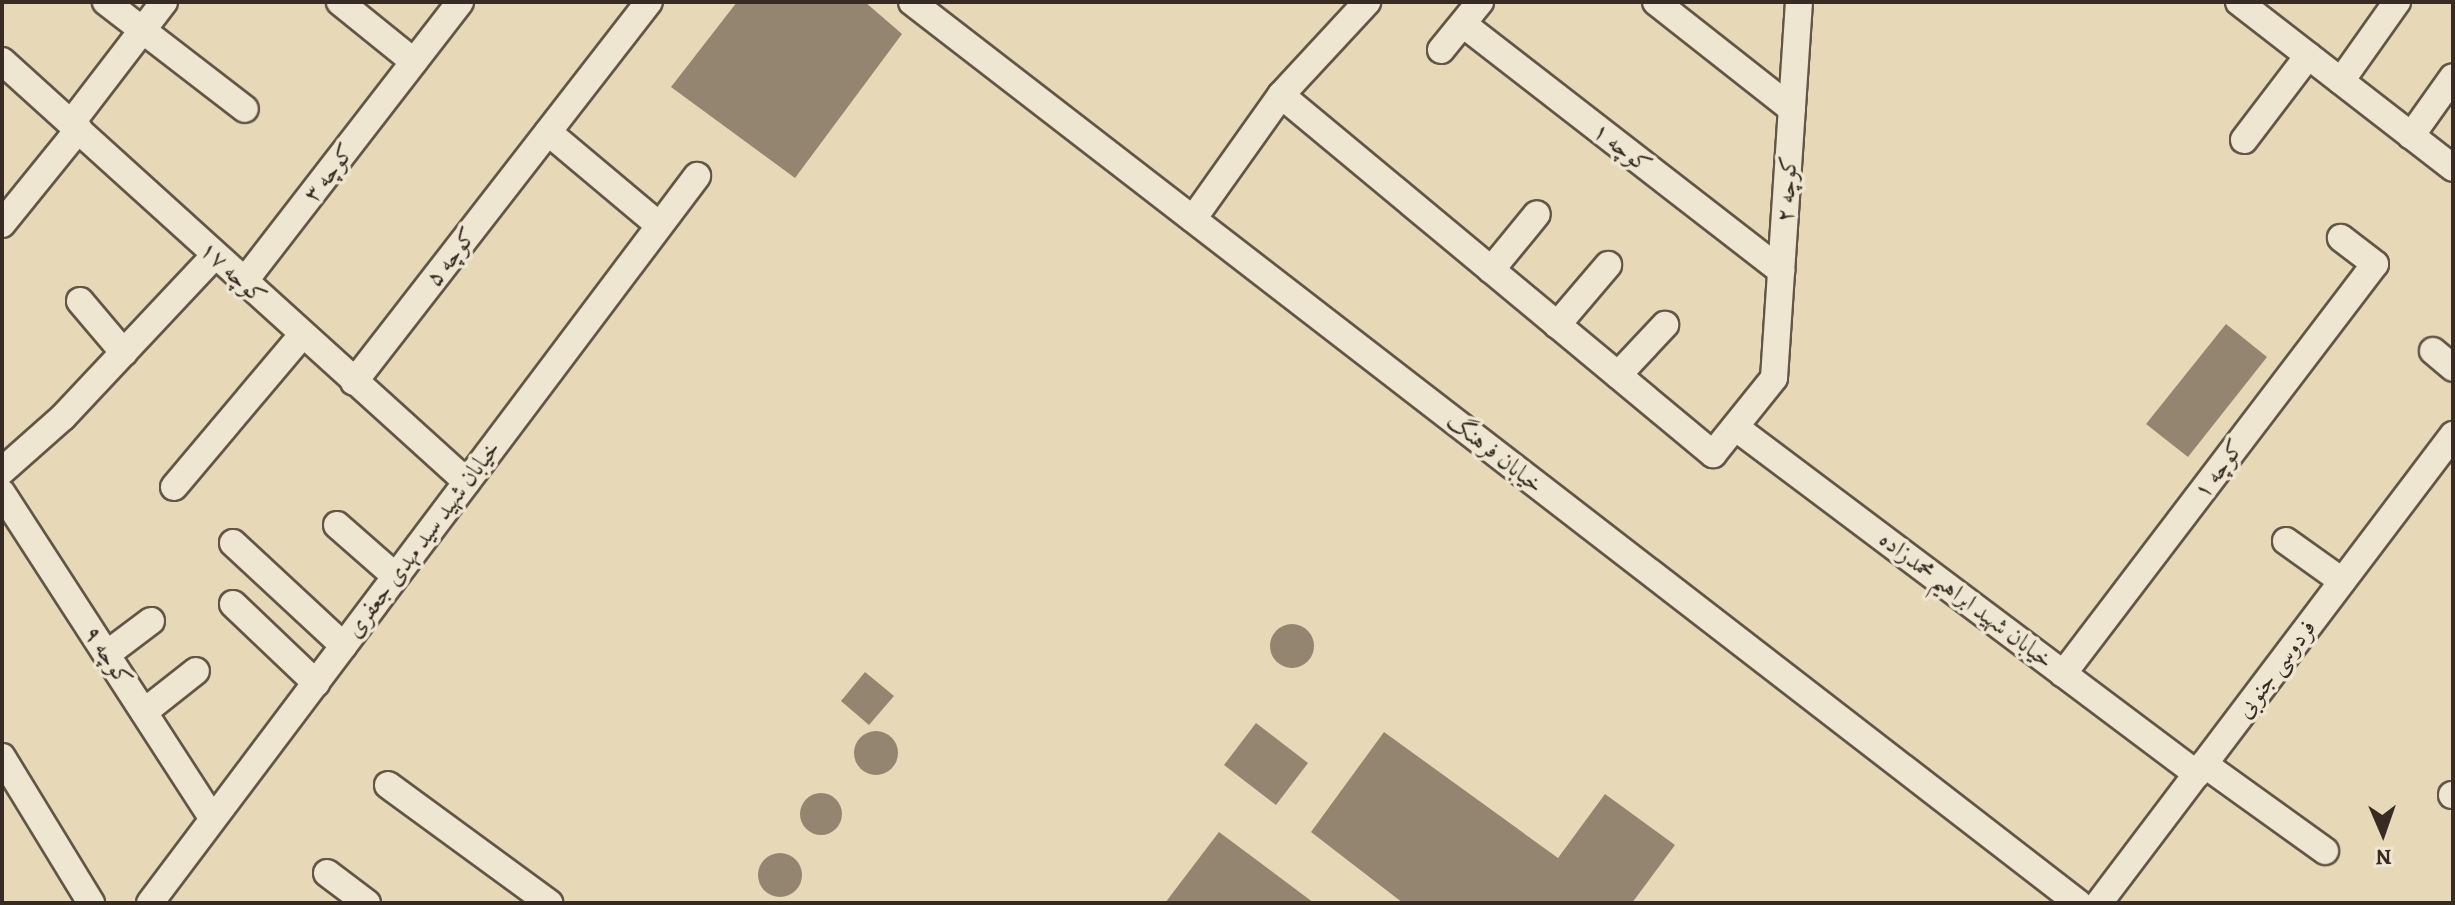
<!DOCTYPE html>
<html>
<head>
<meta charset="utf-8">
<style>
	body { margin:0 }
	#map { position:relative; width:2455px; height:905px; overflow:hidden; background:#e7d9b8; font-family:Alegreya,Amiri,serif }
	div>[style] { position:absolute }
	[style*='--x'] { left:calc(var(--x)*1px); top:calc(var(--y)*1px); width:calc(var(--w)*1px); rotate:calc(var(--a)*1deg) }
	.building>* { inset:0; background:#938570 }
	.round { border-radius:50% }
	.roads { filter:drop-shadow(2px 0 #635648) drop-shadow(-2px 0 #635648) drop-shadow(0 2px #635648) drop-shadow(0 -2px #635648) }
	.minor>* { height:26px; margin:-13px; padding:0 13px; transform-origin:13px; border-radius:13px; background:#efe6d1 }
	span { translate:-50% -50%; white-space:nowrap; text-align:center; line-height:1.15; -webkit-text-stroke:7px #efe6d1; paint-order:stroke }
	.street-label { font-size:24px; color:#372b23 }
	.frame { position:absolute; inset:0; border:4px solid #372b23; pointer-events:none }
	.north { position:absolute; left:2343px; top:793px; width:80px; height:80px; -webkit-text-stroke:6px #efe6d1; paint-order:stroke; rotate:178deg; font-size:22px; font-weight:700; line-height:32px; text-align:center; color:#372b23 }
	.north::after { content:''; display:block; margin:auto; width:28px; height:36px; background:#372b23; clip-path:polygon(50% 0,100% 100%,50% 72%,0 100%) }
</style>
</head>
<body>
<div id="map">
	<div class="building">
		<i style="clip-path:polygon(737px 2px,865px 2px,902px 34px,795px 178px,671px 87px)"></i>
		<i style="clip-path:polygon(2226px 324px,2267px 357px,2188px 457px,2146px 424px)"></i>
		<i class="round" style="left:1270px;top:624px;width:44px;height:44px"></i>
		<i style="clip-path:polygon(865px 672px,894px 696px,869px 725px,841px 701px)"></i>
		<i style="clip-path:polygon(1256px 723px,1308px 763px,1276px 805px,1224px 765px)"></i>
		<i class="round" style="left:854px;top:731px;width:44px;height:44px"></i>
		<i style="clip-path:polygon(1384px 732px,1558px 858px,1605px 794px,1675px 845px,1632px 903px,1403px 903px,1311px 832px)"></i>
		<i class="round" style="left:800px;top:793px;width:42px;height:42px"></i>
		<i style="clip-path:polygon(1219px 832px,1314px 903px,1165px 903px)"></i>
		<i class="round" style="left:758px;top:853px;width:44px;height:44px"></i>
	</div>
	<div class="roads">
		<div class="minor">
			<i style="--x:106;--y:2;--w:175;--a:37.6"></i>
			<i style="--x:340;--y:2;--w:95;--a:39"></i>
			<i style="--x:912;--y:2;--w:1474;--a:37.69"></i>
			<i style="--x:1656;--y:2;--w:173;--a:38.2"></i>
			<i style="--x:2239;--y:2;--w:271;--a:37.8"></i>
			<i style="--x:1463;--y:24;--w:403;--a:37.8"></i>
			<i style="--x:1441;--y:50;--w:62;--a:-50.9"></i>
			<i style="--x:2;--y:61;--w:627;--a:42.16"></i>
			<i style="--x:2341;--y:81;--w:97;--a:-54.7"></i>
			<i style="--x:1281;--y:95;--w:562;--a:39.73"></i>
			<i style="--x:1713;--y:454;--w:97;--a:-51.2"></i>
			<i style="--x:1774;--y:378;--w:377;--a:-86.2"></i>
			<i style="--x:72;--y:122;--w:151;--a:-52.5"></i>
			<i style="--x:548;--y:132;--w:145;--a:40"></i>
			<i style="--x:2411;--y:136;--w:72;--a:-54.6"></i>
			<i style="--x:2244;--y:140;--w:106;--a:-52.7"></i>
			<i style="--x:1193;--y:219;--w:152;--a:-54.6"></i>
			<i style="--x:1281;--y:95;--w:127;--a:-47.2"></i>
			<i style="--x:2;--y:224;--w:122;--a:-51"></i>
			<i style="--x:1491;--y:270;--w:72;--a:-50.6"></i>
			<i style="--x:243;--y:283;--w:355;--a:-52.3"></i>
			<i style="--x:80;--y:301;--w:68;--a:49.8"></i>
			<i style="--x:1557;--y:325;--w:79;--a:-49.6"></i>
			<i style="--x:2433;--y:351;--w:26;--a:40"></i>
			<i style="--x:1618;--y:375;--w:69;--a:-46.8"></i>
			<i style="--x:354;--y:382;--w:481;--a:-52.2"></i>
			<i style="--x:1735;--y:427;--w:578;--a:36.91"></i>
			<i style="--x:2;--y:471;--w:81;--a:-41.5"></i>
			<i style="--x:63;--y:417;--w:221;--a:-46.8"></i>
			<i style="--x:174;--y:487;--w:199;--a:-49.9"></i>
			<i style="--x:2;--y:493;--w:388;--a:57.1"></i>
			<i style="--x:337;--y:525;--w:77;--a:41.3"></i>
			<i style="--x:2286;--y:541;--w:69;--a:35.5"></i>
			<i style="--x:233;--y:543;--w:151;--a:42.9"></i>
			<i style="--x:233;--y:604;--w:115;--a:43.6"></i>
			<i style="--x:107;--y:654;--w:55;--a:-36.9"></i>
			<i style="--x:2063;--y:674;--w:515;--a:-52.73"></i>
			<i style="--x:2375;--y:264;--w:43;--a:-142.6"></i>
			<i style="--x:144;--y:712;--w:66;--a:-38.3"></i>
			<i style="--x:2;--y:757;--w:171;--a:58.6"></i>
			<i style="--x:2204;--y:764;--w:149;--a:35.7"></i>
			<i style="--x:388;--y:785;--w:200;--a:36.2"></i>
			<i style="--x:2452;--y:795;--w:1;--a:0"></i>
			<i style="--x:327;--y:873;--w:50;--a:36.9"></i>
			<i style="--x:150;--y:903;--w:910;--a:-53.04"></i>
			<i style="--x:2099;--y:903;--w:587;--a:-52.9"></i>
		</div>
	</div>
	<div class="street-label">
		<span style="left:1622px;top:148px;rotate:38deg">کوچه ۱</span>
		<span style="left:329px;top:173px;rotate:-52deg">کوچه ۳</span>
		<span style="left:1787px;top:189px;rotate:-86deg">کوچه ۲</span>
		<span style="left:451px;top:257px;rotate:-52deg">کوچه ۵</span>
		<span style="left:233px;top:273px;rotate:43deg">کوچه ۱۷</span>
		<span style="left:1495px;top:453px;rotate:38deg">خیابان فرهنگ</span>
		<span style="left:2219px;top:469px;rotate:-53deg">کوچه ۱</span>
		<span style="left:423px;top:539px;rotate:-53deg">خیابان شهید سید مهدی جعفری</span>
		<span style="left:1966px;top:600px;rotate:37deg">خیابان شهید ابراهیم محمدزاده</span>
		<span style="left:108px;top:656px;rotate:57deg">کوچه ۹</span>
		<span style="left:2276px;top:669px;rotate:-53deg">فردوسی جنوبی</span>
	</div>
	<div class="frame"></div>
	<div class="north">N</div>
</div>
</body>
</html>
